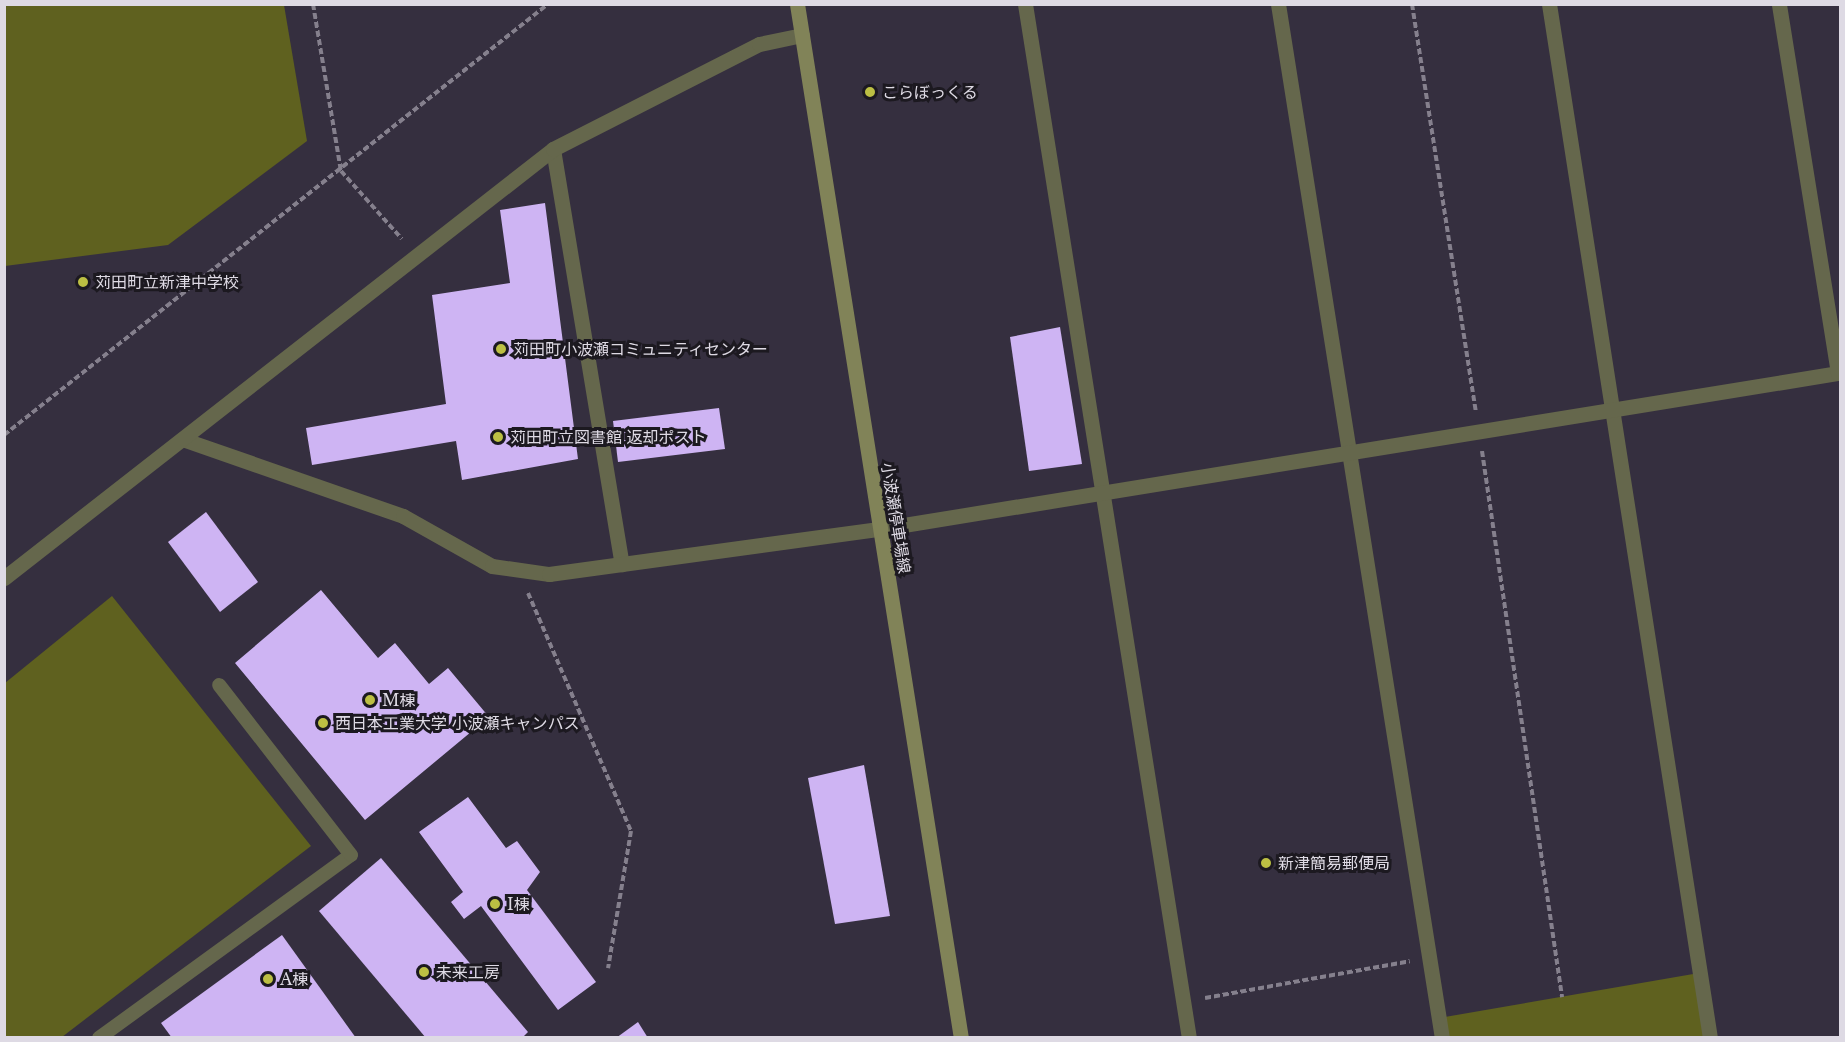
<!DOCTYPE html>
<html>
<head>
<meta charset="utf-8">
<style>
	body { margin:0 }
	#map { position:relative; width:1845px; height:1042px; overflow:hidden; background:#352f3f; font-family:"Libre Baskerville","Noto Sans JP",serif }
	div>[style] { position:absolute }
	[style*='--x'] { left:calc(var(--x)*1px); top:calc(var(--y)*1px); width:calc(var(--w)*1px); rotate:calc(var(--a)*1deg) }
	.green>* { inset:0; background:#5f611f }
	.building>* { inset:0; background:#ceb4f3 }
	.path>* { height:4px; margin-top:-2px; transform-origin:0; background:repeating-linear-gradient(90deg,#85808d 0 6px,transparent 0 9px) }
	.lane>* { height:14px; margin:-7px; padding:0 7px; transform-origin:7px; border-radius:7px; background:#65674c }
	.street>* { height:15px; margin:-7.5px; padding:0 7.5px; transform-origin:7.5px; border-radius:7.5px; background:#65674c }
	.secondary>* { height:15px; margin:-7.5px; padding:0 7.5px; transform-origin:7.5px; border-radius:7.5px; background:#818358 }
	.dots>* { width:16px; height:16px; translate:-50% -50%; box-sizing:border-box; border:3px solid #1c1920; border-radius:50% }
	span { translate:-50% -50%; white-space:nowrap; text-align:center; line-height:1.15; -webkit-text-stroke:6px #1c1920; paint-order:stroke }
	.poi-label { font-size:16px; color:#dedae4 }
	.left { translate:0 -50%; text-align:left }
	.street-label { font-size:16px; color:#dedae4 }
	.frame { position:absolute; inset:0; border:6px solid #dedae4; pointer-events:none }
</style>
</head>
<body>
<div id="map">
	<div class="green">
		<i style="clip-path:polygon(4px 5px,284px 5px,307px 141px,168px 245px,5px 266px)"></i>
		<i style="clip-path:polygon(112px 596px,311px 846px,62px 1037px,5px 1037px,5px 683px)"></i>
		<i style="clip-path:polygon(1699px 973px,1710px 1037px,1442px 1037px,1439px 1018px)"></i>
	</div>
	<div class="building">
		<i style="clip-path:polygon(545px 203px,578px 459px,462px 480px,456px 441px,312px 465px,306px 428px,446px 404px,432px 295px,510px 283px,500px 210px)"></i>
		<i style="clip-path:polygon(1060px 327px,1082px 464px,1029px 471px,1010px 337px)"></i>
		<i style="clip-path:polygon(719px 408px,725px 449px,618px 462px,613px 421px)"></i>
		<i style="clip-path:polygon(206px 512px,258px 582px,220px 612px,168px 542px)"></i>
		<i style="clip-path:polygon(321px 590px,378px 658px,395px 643px,429px 684px,448px 668px,489px 717px,365px 820px,235px 663px)"></i>
		<i style="clip-path:polygon(864px 765px,890px 916px,835px 924px,808px 778px)"></i>
		<i style="clip-path:polygon(468px 797px,506px 848px,517px 841px,540px 872px,527px 890px,596px 982px,558px 1010px,481px 906px,464px 919px,451px 902px,463px 892px,419px 832px)"></i>
		<i style="clip-path:polygon(381px 858px,528px 1032px,522px 1038px,426px 1038px,319px 911px)"></i>
		<i style="clip-path:polygon(282px 935px,356px 1038px,172px 1038px,161px 1023px)"></i>
		<i style="clip-path:polygon(638px 1022px,648px 1038px,616px 1038px)"></i>
	</div>
	<div class="path">
		<i style="--x:313;--y:4;--w:169;--a:80.5"></i>
		<i style="--x:341;--y:171;--w:91;--a:48.1"></i>
		<i style="--x:1412;--y:4;--w:412;--a:81.1"></i>
		<i style="--x:4;--y:435;--w:694;--a:-38.39"></i>
		<i style="--x:1482;--y:451;--w:552;--a:81.66"></i>
		<i style="--x:528;--y:593;--w:259;--a:66.6"></i>
		<i style="--x:631;--y:831;--w:139;--a:99.5"></i>
		<i style="--x:1205;--y:998;--w:208;--a:-10.2"></i>
	</div>
	<div class="lane">
		<i style="--x:99;--y:1038;--w:311;--a:-36"></i>
		<i style="--x:351;--y:855;--w:215;--a:-127.8"></i>
	</div>
	<div class="street">
		<i style="--x:1025;--y:4;--w:1047;--a:80.99"></i>
		<i style="--x:1278;--y:4;--w:1047;--a:80.99"></i>
		<i style="--x:1549;--y:4;--w:1046;--a:81.15"></i>
		<i style="--x:553;--y:149;--w:421;--a:80.6"></i>
		<i style="--x:185;--y:440;--w:231;--a:19.2"></i>
		<i style="--x:403;--y:516;--w:102;--a:29.3"></i>
		<i style="--x:492;--y:566;--w:58;--a:8"></i>
		<i style="--x:549;--y:574;--w:333;--a:-7.8"></i>
		<i style="--x:879;--y:529;--w:972;--a:-9.24"></i>
		<i style="--x:1838;--y:373;--w:374;--a:-99.1"></i>
		<i style="--x:4;--y:578;--w:697;--a:-38"></i>
		<i style="--x:553;--y:149;--w:231;--a:-27"></i>
		<i style="--x:759;--y:44;--w:44;--a:-11.8"></i>
	</div>
	<div class="secondary">
		<i style="--x:797;--y:4;--w:1047;--a:80.99"></i>
	</div>
	<div class="dots">
		<i style="left:870px;top:92px;background:#bcbf43"></i>
		<i style="left:83px;top:282px;background:#bcbf43"></i>
		<i style="left:501px;top:349px;background:#bcbf43"></i>
		<i style="left:498px;top:437px;background:#bcbf43"></i>
		<i style="left:370px;top:700px;background:#bcbf43"></i>
		<i style="left:323px;top:723px;background:#bcbf43"></i>
		<i style="left:1266px;top:863px;background:#bcbf43"></i>
		<i style="left:495px;top:904px;background:#bcbf43"></i>
		<i style="left:424px;top:972px;background:#bcbf43"></i>
		<i style="left:268px;top:979px;background:#bcbf43"></i>
	</div>
	<div class="poi-label">
		<span class="left" style="left:882px;top:92px">こらぼっくる</span>
		<span class="left" style="left:95px;top:282px">苅田町立新津中学校</span>
		<span class="left" style="left:513px;top:349px">苅田町小波瀬コミュニティセンター</span>
		<span class="left" style="left:510px;top:437px">苅田町立図書館 返却ポスト</span>
		<span class="left" style="left:382px;top:700px">M棟</span>
		<span class="left" style="left:335px;top:723px">西日本工業大学 小波瀬キャンパス</span>
		<span class="left" style="left:1278px;top:863px">新津簡易郵便局</span>
		<span class="left" style="left:507px;top:904px">I棟</span>
		<span class="left" style="left:436px;top:972px">未来工房</span>
		<span class="left" style="left:280px;top:979px">A棟</span>
	</div>
	<div class="street-label">
		<span style="left:896px;top:518px;rotate:81deg">小波瀬停車場線</span>
	</div>
	<div class="frame"></div>
</div>
</body>
</html>
